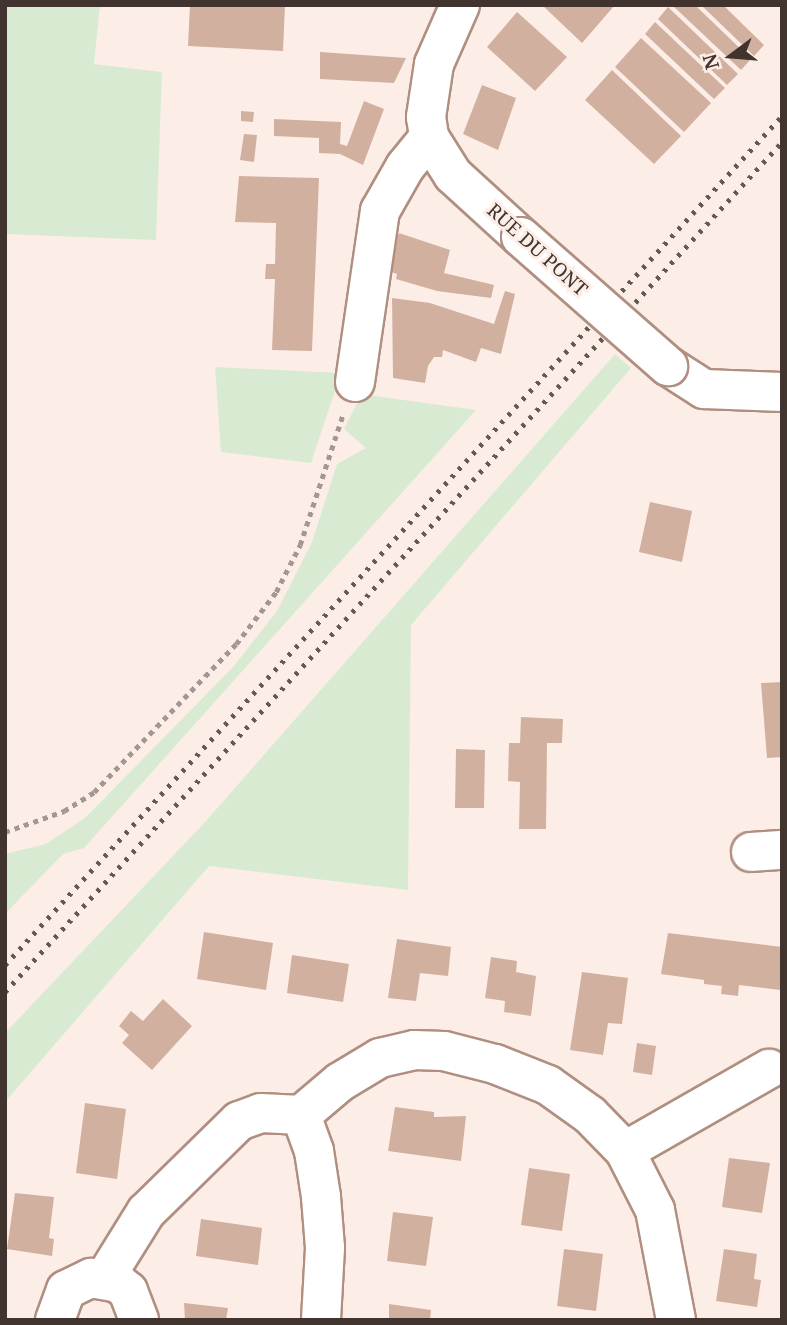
<!DOCTYPE html>
<html>
<head>
<meta charset="utf-8">
<style>
	body { margin:0 }
	#map { position:relative; width:787px; height:1325px; overflow:hidden; background:#fceee7; font-family:"Noto Serif",serif }
	div>[style] { position:absolute }
	[style*='--x'] { left:calc(var(--x)*1px); top:calc(var(--y)*1px); width:calc(var(--w)*1px); rotate:calc(var(--a)*1deg) }
	.green>* { inset:0; background:#d8ebd2 }
	.building>* { inset:0; background:#d2b0a0 }
	.path>* { height:4.5px; margin-top:-2.25px; transform-origin:0; background:repeating-linear-gradient(90deg,#a49690 0 5px,transparent 0 10px) }
	.roads { filter:drop-shadow(2px 0 #b08f80) drop-shadow(-2px 0 #b08f80) drop-shadow(0 2px #b08f80) drop-shadow(0 -2px #b08f80) }
	.minor>* { height:38px; margin:-19px; padding:0 19px; transform-origin:19px; border-radius:19px; background:#fff }
	.rail>* { height:5px; margin-top:-2.5px; transform-origin:0; background:repeating-linear-gradient(90deg,#665852 0 3.5px,transparent 0 10.5px) }
	.bridges { filter:drop-shadow(2px 0 #b08f80) drop-shadow(-2px 0 #b08f80) drop-shadow(0 2px #b08f80) drop-shadow(0 -2px #b08f80) }
	.minor-bridge>* { height:38px; margin:-19px; padding:0 19px; transform-origin:19px; border-radius:19px; background:#fff }
	span { translate:-50% -50%; white-space:nowrap; text-align:center; line-height:1.15; -webkit-text-stroke:6px #fceee7; paint-order:stroke }
	.street-label { font-size:19px; color:#41332d }
	.frame { position:absolute; inset:0; border:7px solid #41332d; pointer-events:none }
	.north { position:absolute; left:696px; top:21px; width:70px; height:70px; -webkit-text-stroke:5px #fceee7; paint-order:stroke; rotate:254deg; font-size:19px; font-weight:700; line-height:28px; text-align:center; color:#41332d }
	.north::after { content:''; display:block; margin:auto; width:24px; height:32px; background:#41332d; clip-path:polygon(50% 0,100% 100%,50% 72%,0 100%) }
</style>
</head>
<body>
<div id="map">
	<div class="green">
		<i style="clip-path:polygon(5px 5px,100px 5px,94px 64px,162px 72px,156px 240px,5px 234px)"></i>
		<i style="clip-path:polygon(615px 354px,631px 368px,411px 625px,408px 890px,209px 866px,5px 1102px,5px 1033px,206px 821px)"></i>
		<i style="clip-path:polygon(215px 367px,341px 373px,311px 463px,221px 452px)"></i>
		<i style="clip-path:polygon(368px 395px,476px 410px,84px 848px,63px 854px,5px 914px,5px 854px,46px 844px,85px 818px,233px 667px,277px 611px,312px 542px,337px 464px,366px 448px,344px 429px,357px 403px)"></i>
	</div>
	<div class="building">
		<i style="clip-path:polygon(190px 5px,285px 5px,283px 51px,188px 46px)"></i>
		<i style="clip-path:polygon(542px 5px,615px 5px,582px 43px)"></i>
		<i style="clip-path:polygon(672px 5px,695px 5px,751px 59px,741px 70px)"></i>
		<i style="clip-path:polygon(701px 5px,723px 5px,764px 45px,754px 56px)"></i>
		<i style="clip-path:polygon(668px 7px,738px 74px,727px 85px,658px 19px)"></i>
		<i style="clip-path:polygon(517px 12px,567px 57px,535px 91px,487px 47px)"></i>
		<i style="clip-path:polygon(655px 22px,725px 88px,714px 99px,645px 34px)"></i>
		<i style="clip-path:polygon(641px 38px,711px 103px,684px 132px,615px 67px)"></i>
		<i style="clip-path:polygon(320px 52px,406px 58px,394px 83px,320px 79px)"></i>
		<i style="clip-path:polygon(612px 70px,681px 136px,654px 164px,585px 100px)"></i>
		<i style="clip-path:polygon(482px 85px,516px 98px,498px 150px,463px 134px)"></i>
		<i style="clip-path:polygon(364px 101px,384px 109px,363px 165px,340px 154px,319px 153px,319px 138px,274px 136px,274px 119px,341px 122px,340px 144px,347px 146px)"></i>
		<i style="clip-path:polygon(241px 111px,254px 112px,253px 122px,241px 121px)"></i>
		<i style="clip-path:polygon(244px 134px,257px 135px,254px 162px,240px 160px)"></i>
		<i style="clip-path:polygon(239px 176px,319px 178px,312px 351px,272px 350px,275px 279px,265px 279px,266px 264px,275px 264px,276px 223px,235px 222px)"></i>
		<i style="clip-path:polygon(399px 233px,450px 250px,444px 273px,494px 285px,491px 298px,437px 291px,396px 279px,397px 274px,386px 270px)"></i>
		<i style="clip-path:polygon(505px 291px,515px 294px,501px 354px,481px 348px,476px 362px,443px 350px,442px 357px,434px 357px,428px 366px,425px 383px,393px 378px,392px 298px,430px 303px,494px 324px)"></i>
		<i style="clip-path:polygon(650px 502px,692px 511px,682px 562px,639px 552px)"></i>
		<i style="clip-path:polygon(782px 682px,782px 757px,767px 758px,761px 683px)"></i>
		<i style="clip-path:polygon(521px 717px,563px 719px,562px 743px,547px 743px,546px 829px,519px 829px,520px 782px,508px 781px,509px 743px,520px 743px)"></i>
		<i style="clip-path:polygon(456px 749px,485px 750px,484px 808px,455px 808px)"></i>
		<i style="clip-path:polygon(204px 932px,273px 943px,266px 990px,197px 979px)"></i>
		<i style="clip-path:polygon(668px 933px,782px 947px,780px 990px,739px 985px,738px 996px,721px 994px,722px 986px,704px 984px,704px 980px,661px 974px)"></i>
		<i style="clip-path:polygon(397px 939px,451px 947px,448px 976px,420px 973px,416px 1001px,388px 998px)"></i>
		<i style="clip-path:polygon(292px 955px,349px 964px,343px 1002px,287px 993px)"></i>
		<i style="clip-path:polygon(491px 957px,517px 961px,516px 972px,536px 976px,531px 1016px,504px 1012px,505px 1001px,485px 998px)"></i>
		<i style="clip-path:polygon(582px 972px,628px 978px,622px 1024px,608px 1023px,603px 1055px,570px 1050px)"></i>
		<i style="clip-path:polygon(163px 999px,192px 1026px,152px 1070px,122px 1043px,129px 1035px,119px 1026px,131px 1011px,143px 1021px)"></i>
		<i style="clip-path:polygon(637px 1043px,656px 1046px,652px 1075px,633px 1072px)"></i>
		<i style="clip-path:polygon(85px 1103px,126px 1109px,117px 1179px,76px 1173px)"></i>
		<i style="clip-path:polygon(395px 1107px,434px 1112px,434px 1117px,466px 1116px,461px 1161px,388px 1151px)"></i>
		<i style="clip-path:polygon(729px 1158px,770px 1163px,762px 1213px,722px 1207px)"></i>
		<i style="clip-path:polygon(529px 1168px,570px 1174px,562px 1231px,521px 1225px)"></i>
		<i style="clip-path:polygon(15px 1193px,54px 1197px,49px 1238px,54px 1239px,52px 1256px,7px 1249px)"></i>
		<i style="clip-path:polygon(393px 1212px,433px 1217px,426px 1266px,387px 1261px)"></i>
		<i style="clip-path:polygon(201px 1219px,262px 1228px,258px 1265px,196px 1256px)"></i>
		<i style="clip-path:polygon(564px 1249px,603px 1254px,596px 1311px,557px 1306px)"></i>
		<i style="clip-path:polygon(724px 1249px,757px 1254px,754px 1279px,761px 1280px,757px 1307px,716px 1301px)"></i>
		<i style="clip-path:polygon(184px 1303px,228px 1308px,226px 1320px,185px 1320px)"></i>
		<i style="clip-path:polygon(389px 1304px,431px 1310px,430px 1320px,389px 1320px)"></i>
	</div>
	<div class="path">
		<i style="--x:5;--y:832;--w:63;--a:-19.6"></i>
		<i style="--x:64;--y:811;--w:36;--a:-32"></i>
		<i style="--x:94;--y:792;--w:205;--a:-46.2"></i>
		<i style="--x:236;--y:644;--w:66;--a:-52.4"></i>
		<i style="--x:276;--y:592;--w:53;--a:-62.9"></i>
		<i style="--x:300;--y:545;--w:138;--a:-71.8"></i>
	</div>
	<div class="roads">
		<div class="minor">
			<i style="--x:460;--y:5;--w:64;--a:113.8"></i>
			<i style="--x:434;--y:64;--w:54;--a:98.6"></i>
			<i style="--x:426;--y:117;--w:20;--a:81"></i>
			<i style="--x:429;--y:137;--w:45;--a:57.7"></i>
			<i style="--x:453;--y:175;--w:92;--a:42.4"></i>
			<i style="--x:668;--y:366;--w:43;--a:32.6"></i>
			<i style="--x:704;--y:389;--w:78;--a:2.2"></i>
			<i style="--x:355;--y:382;--w:173;--a:-81.7"></i>
			<i style="--x:380;--y:211;--w:51;--a:-60.4"></i>
			<i style="--x:405;--y:167;--w:38;--a:-51"></i>
			<i style="--x:751;--y:852;--w:31;--a:-4"></i>
			<i style="--x:301;--y:1115;--w:38;--a:70"></i>
			<i style="--x:314;--y:1151;--w:47;--a:81.3"></i>
			<i style="--x:321;--y:1197;--w:51;--a:85.5"></i>
			<i style="--x:325;--y:1248;--w:72;--a:93.2"></i>
			<i style="--x:625;--y:1151;--w:166;--a:-29.7"></i>
			<i style="--x:105;--y:1278;--w:78;--a:-58.2"></i>
			<i style="--x:146;--y:1212;--w:130;--a:-44.4"></i>
			<i style="--x:239;--y:1121;--w:23;--a:-20"></i>
			<i style="--x:261;--y:1113;--w:40;--a:2.9"></i>
			<i style="--x:301;--y:1115;--w:51;--a:-40.2"></i>
			<i style="--x:340;--y:1082;--w:47;--a:-31"></i>
			<i style="--x:380;--y:1058;--w:35;--a:-13"></i>
			<i style="--x:414;--y:1050;--w:30;--a:2"></i>
			<i style="--x:444;--y:1051;--w:53;--a:14.3"></i>
			<i style="--x:495;--y:1064;--w:57;--a:21.6"></i>
			<i style="--x:548;--y:1085;--w:52;--a:35.5"></i>
			<i style="--x:590;--y:1115;--w:50;--a:45.8"></i>
			<i style="--x:625;--y:1151;--w:66;--a:63"></i>
			<i style="--x:655;--y:1210;--w:112;--a:79.2"></i>
			<i style="--x:55;--y:1320;--w:32;--a:-70"></i>
			<i style="--x:66;--y:1290;--w:28;--a:-26"></i>
			<i style="--x:91;--y:1278;--w:27;--a:10"></i>
			<i style="--x:118;--y:1283;--w:13;--a:39"></i>
			<i style="--x:128;--y:1291;--w:31;--a:69"></i>
		</div>
	</div>
	<div class="rail">
		<i style="--x:5;--y:965;--w:1151;--a:-47.54"></i>
		<i style="--x:5;--y:992;--w:1152;--a:-47.57"></i>
	</div>
	<div class="bridges">
		<div class="minor-bridge">
			<i style="--x:521;--y:237;--w:196;--a:41.3"></i>
		</div>
	</div>
	<div class="street-label">
		<span style="left:537px;top:250px;rotate:42deg">RUE DU PONT</span>
	</div>
	<div class="frame"></div>
	<div class="north">N</div>
</div>
</body>
</html>
